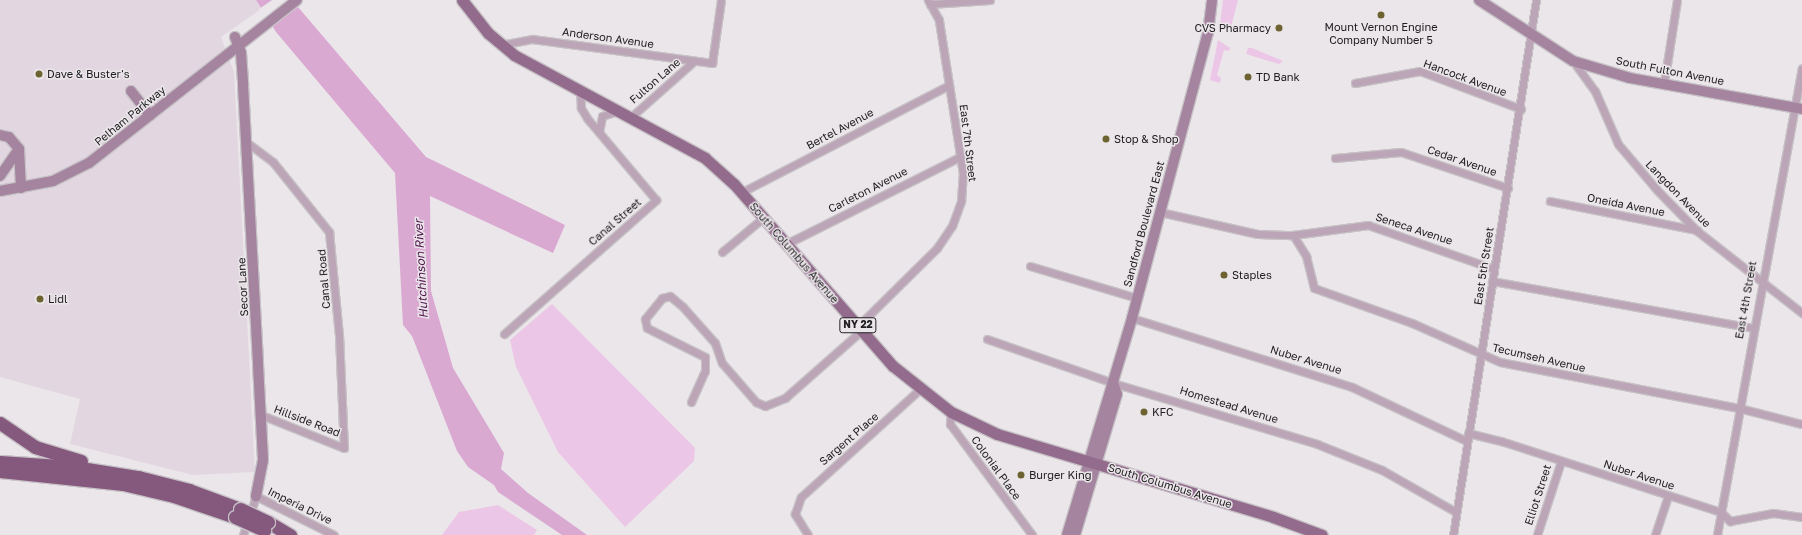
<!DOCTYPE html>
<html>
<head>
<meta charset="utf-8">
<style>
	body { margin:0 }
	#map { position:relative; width:1802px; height:535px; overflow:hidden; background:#ebe6ea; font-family:"Golos Text",sans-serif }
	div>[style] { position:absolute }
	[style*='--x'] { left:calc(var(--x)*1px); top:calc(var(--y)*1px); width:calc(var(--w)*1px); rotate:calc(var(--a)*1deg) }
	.built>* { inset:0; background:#e2d7e0 }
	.green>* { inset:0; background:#ecc6e6 }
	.water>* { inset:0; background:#daa9d2 }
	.pier>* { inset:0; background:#ebe6ea }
	.roads { filter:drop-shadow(1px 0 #c7c2c6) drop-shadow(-1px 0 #c7c2c6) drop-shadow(0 1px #c7c2c6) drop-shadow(0 -1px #c7c2c6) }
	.street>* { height:7px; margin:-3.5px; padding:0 3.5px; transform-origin:3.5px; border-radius:3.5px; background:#bba5b7 }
	.secondary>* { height:10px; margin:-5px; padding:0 5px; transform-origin:5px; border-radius:5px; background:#a4849f }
	.primary>* { height:11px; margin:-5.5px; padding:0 5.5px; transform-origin:5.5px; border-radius:5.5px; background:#936c8d }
	.highway>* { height:13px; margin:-6.5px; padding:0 6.5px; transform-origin:6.5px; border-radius:6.5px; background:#85587e }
	.bridges { filter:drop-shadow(1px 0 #c7c2c6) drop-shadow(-1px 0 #c7c2c6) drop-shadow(0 1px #c7c2c6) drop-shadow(0 -1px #c7c2c6) }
	.highway-bridge>* { height:13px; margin:-6.5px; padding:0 6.5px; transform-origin:6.5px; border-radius:6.5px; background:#85587e }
	.dots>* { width:11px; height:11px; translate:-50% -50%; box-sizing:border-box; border:2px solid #ebe6ea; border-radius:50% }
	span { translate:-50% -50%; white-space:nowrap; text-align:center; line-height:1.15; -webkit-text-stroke:3px #ebe6ea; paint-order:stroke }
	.shield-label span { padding:1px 3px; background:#ebe6ea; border:1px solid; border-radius:3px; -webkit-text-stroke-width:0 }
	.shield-label { font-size:10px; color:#222022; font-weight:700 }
	.poi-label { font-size:11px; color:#222022 }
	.right { translate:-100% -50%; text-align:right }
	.left { translate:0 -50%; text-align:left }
	.street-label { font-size:11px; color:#222022 }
	.water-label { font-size:12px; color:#50164b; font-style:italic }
</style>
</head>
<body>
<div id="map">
	<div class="built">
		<i style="clip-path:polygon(0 0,256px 0,261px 9px,221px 37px,234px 72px,255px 472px,193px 475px,70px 444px,80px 399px,0 377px)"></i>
	</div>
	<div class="green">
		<i style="clip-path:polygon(1223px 0,1238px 0,1231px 27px,1220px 24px)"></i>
		<i style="clip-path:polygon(1218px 40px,1230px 48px,1229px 51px,1224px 50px,1217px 75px,1221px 78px,1220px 83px,1210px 80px)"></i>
		<i style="clip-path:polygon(1248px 48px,1252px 48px,1283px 61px,1279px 64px,1246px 54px)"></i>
		<i style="clip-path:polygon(552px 304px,695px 448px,694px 461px,625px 527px,558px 452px,516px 367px,510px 340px)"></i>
		<i style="clip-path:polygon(498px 505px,537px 530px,534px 535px,442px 535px,459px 512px)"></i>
	</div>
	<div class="water">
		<i style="clip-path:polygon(256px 0,292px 0,426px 157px,565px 225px,553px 253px,430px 196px,431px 291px,453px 368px,504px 453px,501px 469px,528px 493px,587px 535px,562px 535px,498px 492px,494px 485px,468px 467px,457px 451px,412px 336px,403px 325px,395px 173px,276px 32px)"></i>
	</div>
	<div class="pier">
		<i style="clip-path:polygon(272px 0,295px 0,301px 5px,270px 27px,259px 9px)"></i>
	</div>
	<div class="roads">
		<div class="street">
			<i style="--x:930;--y:4;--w:60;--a:-3.8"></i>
			<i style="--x:501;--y:45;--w:32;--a:-11"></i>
			<i style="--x:532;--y:39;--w:182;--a:7.6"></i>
			<i style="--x:712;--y:63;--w:64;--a:-81.9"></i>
			<i style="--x:1573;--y:61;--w:37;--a:54"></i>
			<i style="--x:1595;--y:91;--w:58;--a:66.5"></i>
			<i style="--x:1618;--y:144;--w:60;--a:49.7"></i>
			<i style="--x:1657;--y:190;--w:57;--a:45.7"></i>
			<i style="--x:1697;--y:231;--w:133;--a:38"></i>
			<i style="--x:1355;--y:83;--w:66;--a:-10.5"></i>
			<i style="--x:1420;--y:71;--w:108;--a:20.6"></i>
			<i style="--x:1664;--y:83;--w:84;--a:-81.1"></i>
			<i style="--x:631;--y:117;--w:83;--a:-41.6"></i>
			<i style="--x:599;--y:132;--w:16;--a:-79"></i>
			<i style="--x:602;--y:116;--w:16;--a:-18"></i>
			<i style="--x:245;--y:141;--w:35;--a:37"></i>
			<i style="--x:273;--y:162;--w:90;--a:51.3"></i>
			<i style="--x:329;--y:232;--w:103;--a:84.5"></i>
			<i style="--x:339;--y:335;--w:113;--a:87.5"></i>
			<i style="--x:344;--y:448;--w:89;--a:-158.3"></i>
			<i style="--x:1335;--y:158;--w:66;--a:-5.2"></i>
			<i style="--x:1401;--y:152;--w:113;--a:18.6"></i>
			<i style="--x:742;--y:192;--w:233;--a:-27.3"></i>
			<i style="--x:1550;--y:201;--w:150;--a:11.2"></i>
			<i style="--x:1160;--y:212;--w:100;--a:12.7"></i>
			<i style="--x:1258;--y:234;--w:35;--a:2"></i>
			<i style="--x:1293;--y:235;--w:76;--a:-7.6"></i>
			<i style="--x:1368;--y:225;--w:133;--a:19.2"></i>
			<i style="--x:1293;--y:235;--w:25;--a:58"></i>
			<i style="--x:1306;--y:256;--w:33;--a:76"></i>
			<i style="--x:1314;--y:288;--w:104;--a:19.7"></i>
			<i style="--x:1412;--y:323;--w:96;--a:23.9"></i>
			<i style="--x:1500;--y:362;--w:243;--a:10.9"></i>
			<i style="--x:1739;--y:408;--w:65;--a:14.3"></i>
			<i style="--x:786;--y:244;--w:195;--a:-26.6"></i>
			<i style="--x:722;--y:252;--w:53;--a:-39.7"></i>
			<i style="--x:1030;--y:266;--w:112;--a:16.7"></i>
			<i style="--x:1492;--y:281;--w:264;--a:10.2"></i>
			<i style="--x:1132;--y:318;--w:231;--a:17.4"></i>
			<i style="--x:1352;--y:387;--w:127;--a:25.2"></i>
			<i style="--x:858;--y:326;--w:111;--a:-44.6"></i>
			<i style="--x:937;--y:248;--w:27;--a:-56"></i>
			<i style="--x:952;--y:226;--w:27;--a:-70"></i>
			<i style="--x:961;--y:201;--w:27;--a:-86"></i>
			<i style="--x:963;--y:174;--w:156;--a:-98.9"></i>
			<i style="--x:939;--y:20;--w:23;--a:-119"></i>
			<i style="--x:504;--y:334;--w:203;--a:-41.4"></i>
			<i style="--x:656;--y:200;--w:107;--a:-130.1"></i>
			<i style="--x:587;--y:118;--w:12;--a:-121"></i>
			<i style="--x:581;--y:108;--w:17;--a:-93"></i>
			<i style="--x:987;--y:339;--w:133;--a:19.2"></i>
			<i style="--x:1113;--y:383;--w:213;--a:16.6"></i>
			<i style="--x:1317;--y:444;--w:70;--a:21.8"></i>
			<i style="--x:1382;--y:470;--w:85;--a:29.6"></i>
			<i style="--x:691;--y:402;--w:34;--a:-66"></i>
			<i style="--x:705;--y:371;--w:14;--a:-90"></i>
			<i style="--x:705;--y:357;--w:65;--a:-153.4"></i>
			<i style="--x:647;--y:328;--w:9;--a:-103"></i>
			<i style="--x:645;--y:319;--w:27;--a:-51"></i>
			<i style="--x:662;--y:298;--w:8;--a:-14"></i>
			<i style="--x:670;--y:296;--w:17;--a:40"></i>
			<i style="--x:683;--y:307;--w:48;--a:48.4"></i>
			<i style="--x:715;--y:343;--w:21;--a:71"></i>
			<i style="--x:722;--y:363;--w:52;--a:48.9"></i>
			<i style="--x:756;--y:402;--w:10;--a:24"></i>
			<i style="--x:765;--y:406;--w:22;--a:-22"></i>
			<i style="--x:785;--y:398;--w:103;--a:-41.4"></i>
			<i style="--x:951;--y:412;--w:12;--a:95"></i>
			<i style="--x:950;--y:424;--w:138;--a:53.5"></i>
			<i style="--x:1468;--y:433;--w:34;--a:14"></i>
			<i style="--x:1501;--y:441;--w:231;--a:17.9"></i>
			<i style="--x:1721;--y:512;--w:13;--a:45"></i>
			<i style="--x:1730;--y:521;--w:44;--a:-10.5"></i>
			<i style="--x:1773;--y:513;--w:29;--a:8"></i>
			<i style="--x:243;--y:535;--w:41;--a:-71.6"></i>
			<i style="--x:256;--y:496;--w:87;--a:26.6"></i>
			<i style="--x:808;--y:535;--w:25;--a:-122"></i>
			<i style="--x:795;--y:514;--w:18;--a:-71"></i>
			<i style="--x:801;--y:497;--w:159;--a:-42.2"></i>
			<i style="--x:1453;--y:535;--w:541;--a:-81.18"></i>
			<i style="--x:1537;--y:535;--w:78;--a:-72"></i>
			<i style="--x:1655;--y:535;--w:41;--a:-71.6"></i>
			<i style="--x:1717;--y:535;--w:474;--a:-79.7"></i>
		</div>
		<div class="secondary">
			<i style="--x:1479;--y:0;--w:112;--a:33"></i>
			<i style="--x:1573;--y:61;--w:59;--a:16.6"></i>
			<i style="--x:1630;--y:78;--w:175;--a:10.2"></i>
			<i style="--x:235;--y:37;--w:17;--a:69"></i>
			<i style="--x:241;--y:53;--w:32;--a:86"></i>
			<i style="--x:243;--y:85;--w:279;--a:86.9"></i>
			<i style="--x:258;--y:364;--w:96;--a:87"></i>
			<i style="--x:263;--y:460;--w:37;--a:101"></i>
			<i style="--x:131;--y:91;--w:31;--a:52"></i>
			<i style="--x:0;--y:135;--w:9;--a:13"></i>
			<i style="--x:9;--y:137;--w:16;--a:50"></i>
			<i style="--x:19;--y:149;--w:39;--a:87"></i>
			<i style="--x:0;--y:176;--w:33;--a:-55"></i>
			<i style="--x:0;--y:191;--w:54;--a:-10.7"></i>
			<i style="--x:53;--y:181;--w:40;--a:-26.6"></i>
			<i style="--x:89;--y:163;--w:264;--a:-38.1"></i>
			<i style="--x:1067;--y:535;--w:227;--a:-73.3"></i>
			<i style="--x:1132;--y:318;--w:295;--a:-75.1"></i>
			<i style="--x:1208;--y:33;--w:33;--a:-83"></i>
			<i style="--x:1075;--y:535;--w:147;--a:-73.4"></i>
			<i style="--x:1117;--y:394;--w:12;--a:-110"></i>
		</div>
		<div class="primary">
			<i style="--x:462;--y:0;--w:42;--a:51.8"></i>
			<i style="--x:488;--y:33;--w:34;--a:40"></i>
			<i style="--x:514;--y:55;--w:217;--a:28.3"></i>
			<i style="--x:705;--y:158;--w:39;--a:42"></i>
			<i style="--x:734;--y:184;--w:242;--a:48.9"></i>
			<i style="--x:893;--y:366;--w:74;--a:38.4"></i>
			<i style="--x:951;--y:412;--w:51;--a:25.6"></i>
			<i style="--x:997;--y:434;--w:288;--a:16.7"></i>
			<i style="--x:1273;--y:517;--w:52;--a:20.2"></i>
		</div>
		<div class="highway">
			<i style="--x:0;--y:423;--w:42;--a:34.4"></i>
			<i style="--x:35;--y:447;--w:48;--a:16.9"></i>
			<i style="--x:0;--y:462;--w:74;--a:3.9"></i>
			<i style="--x:74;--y:467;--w:65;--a:8.9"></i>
			<i style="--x:138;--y:477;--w:53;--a:14.3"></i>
			<i style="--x:189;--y:490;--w:54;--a:20.4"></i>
			<i style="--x:0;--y:471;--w:124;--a:6"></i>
			<i style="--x:123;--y:484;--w:52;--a:13.2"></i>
			<i style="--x:174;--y:496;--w:65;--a:19"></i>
			<i style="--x:268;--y:522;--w:26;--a:31"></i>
		</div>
	</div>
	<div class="bridges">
		<div class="highway-bridge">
			<i style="--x:240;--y:509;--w:31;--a:25"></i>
			<i style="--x:235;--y:517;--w:32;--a:24"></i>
		</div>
	</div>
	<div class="dots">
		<i style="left:1381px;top:15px;background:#6c6330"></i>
		<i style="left:1279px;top:28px;background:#6c6330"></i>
		<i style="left:39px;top:74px;background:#6c6330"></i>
		<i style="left:1248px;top:77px;background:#6c6330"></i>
		<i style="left:1106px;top:139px;background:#6c6330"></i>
		<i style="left:1224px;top:275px;background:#6c6330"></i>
		<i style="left:40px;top:299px;background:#6c6330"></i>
		<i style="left:1144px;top:412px;background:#6c6330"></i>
		<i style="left:1021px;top:475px;background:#6c6330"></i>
	</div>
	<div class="shield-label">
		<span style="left:858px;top:325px">NY 22</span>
	</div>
	<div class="poi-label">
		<span class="right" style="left:1271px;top:28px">CVS Pharmacy</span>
		<span style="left:1381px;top:34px">Mount Vernon Engine<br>Company Number 5</span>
		<span class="left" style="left:47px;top:74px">Dave &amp; Buster's</span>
		<span class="left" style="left:1256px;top:77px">TD Bank</span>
		<span class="left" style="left:1114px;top:139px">Stop &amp; Shop</span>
		<span class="left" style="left:1232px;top:275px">Staples</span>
		<span class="left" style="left:48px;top:299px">Lidl</span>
		<span class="left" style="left:1152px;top:412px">KFC</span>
		<span class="left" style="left:1029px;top:475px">Burger King</span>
	</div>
	<div class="street-label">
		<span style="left:608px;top:38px;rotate:8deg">Anderson Avenue</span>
		<span style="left:1670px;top:71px;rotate:11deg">South Fulton Avenue</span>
		<span style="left:1465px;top:78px;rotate:20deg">Hancock Avenue</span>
		<span style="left:655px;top:81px;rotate:-41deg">Fulton Lane</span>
		<span style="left:130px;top:116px;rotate:-39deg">Pelham Parkway</span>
		<span style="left:840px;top:129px;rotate:-28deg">Bertel Avenue</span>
		<span style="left:968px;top:143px;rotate:83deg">East 7th Street</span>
		<span style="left:1462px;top:161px;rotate:19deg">Cedar Avenue</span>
		<span style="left:868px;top:190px;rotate:-27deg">Carleton Avenue</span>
		<span style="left:1678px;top:194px;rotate:46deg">Langdon Avenue</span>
		<span style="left:1626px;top:205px;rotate:11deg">Oneida Avenue</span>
		<span style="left:615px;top:222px;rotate:-41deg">Canal Street</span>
		<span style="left:1144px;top:224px;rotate:-75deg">Sandford Boulevard East</span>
		<span style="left:1414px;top:229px;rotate:18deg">Seneca Avenue</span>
		<span style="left:794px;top:253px;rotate:49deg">South Columbus Avenue</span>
		<span style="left:1484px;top:266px;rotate:-81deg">East 5th Street</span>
		<span style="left:324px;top:279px;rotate:-95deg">Canal Road</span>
		<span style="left:243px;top:287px;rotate:-93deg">Secor Lane</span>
		<span style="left:1746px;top:300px;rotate:-80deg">East 4th Street</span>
		<span style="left:1539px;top:358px;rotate:13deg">Tecumseh Avenue</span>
		<span style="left:1306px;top:360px;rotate:17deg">Nuber Avenue</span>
		<span style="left:1229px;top:405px;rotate:17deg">Homestead Avenue</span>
		<span style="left:307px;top:421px;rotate:21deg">Hillside Road</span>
		<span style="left:849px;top:439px;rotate:-41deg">Sargent Place</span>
		<span style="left:996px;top:468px;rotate:54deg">Colonial Place</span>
		<span style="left:1639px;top:475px;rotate:18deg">Nuber Avenue</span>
		<span style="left:1170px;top:486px;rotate:17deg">South Columbus Avenue</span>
		<span style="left:1538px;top:495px;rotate:-72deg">Elliot Street</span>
		<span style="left:300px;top:506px;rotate:26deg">Imperia Drive</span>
	</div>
	<div class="water-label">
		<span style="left:421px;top:269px;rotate:-93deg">Hutchinson River</span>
	</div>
</div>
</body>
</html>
